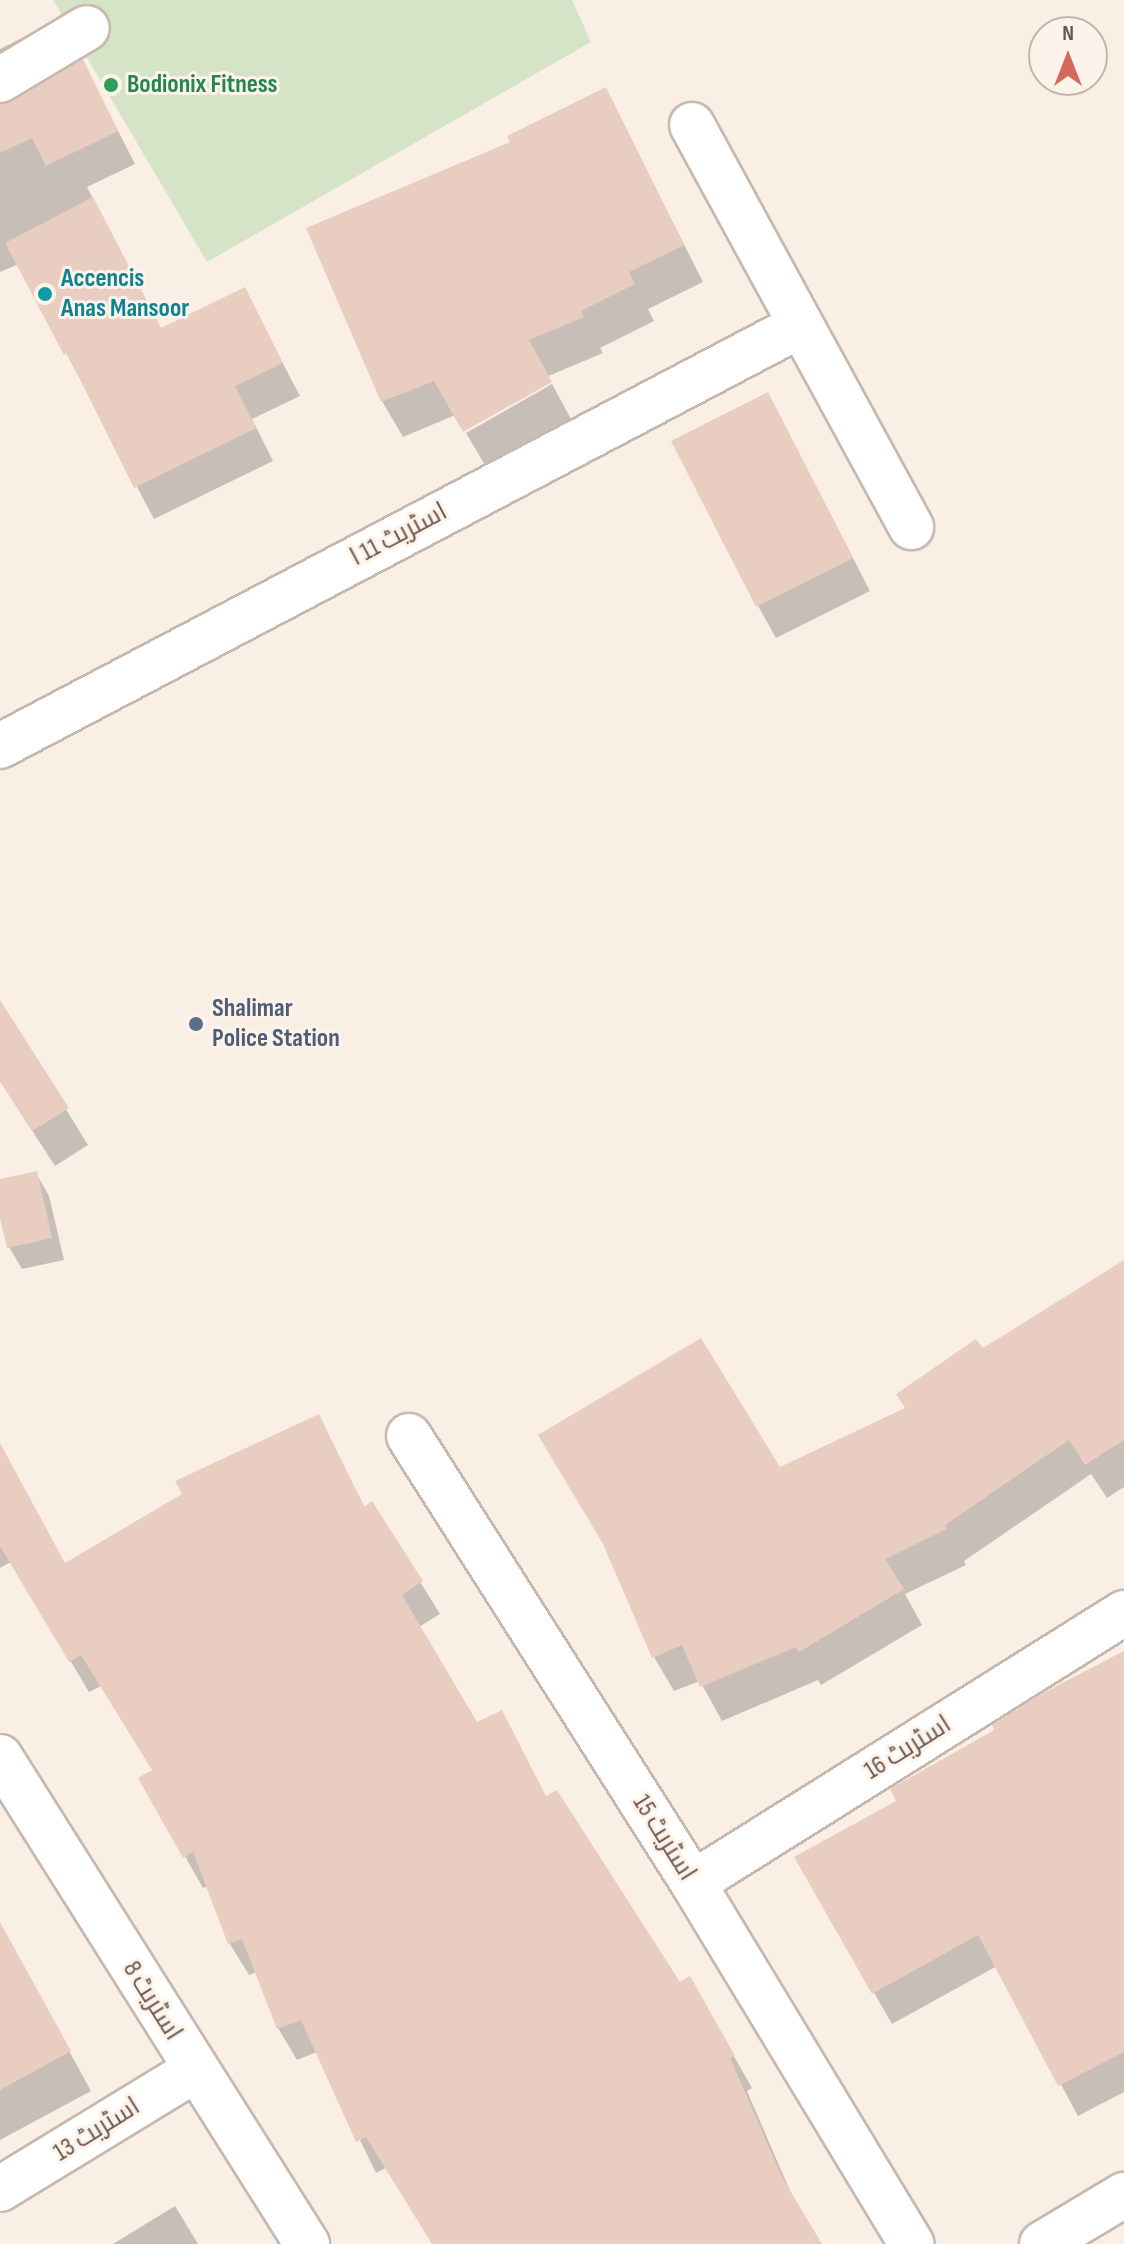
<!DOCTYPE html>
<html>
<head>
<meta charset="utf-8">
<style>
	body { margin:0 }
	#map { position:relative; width:1124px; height:2244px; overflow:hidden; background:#f9efe5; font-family:"Sofia Sans Condensed",Cairo,sans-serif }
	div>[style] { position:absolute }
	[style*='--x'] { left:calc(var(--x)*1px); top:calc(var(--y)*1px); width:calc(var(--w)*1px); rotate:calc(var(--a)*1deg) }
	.green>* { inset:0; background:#d5e4c6 }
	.shadow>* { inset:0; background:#0003 }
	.building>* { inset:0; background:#eacdc1 }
	.roads { filter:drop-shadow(2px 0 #c8b7ad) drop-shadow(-2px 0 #c8b7ad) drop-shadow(0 2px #c8b7ad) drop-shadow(0 -2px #c8b7ad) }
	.street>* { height:44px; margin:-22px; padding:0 22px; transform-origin:22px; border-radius:22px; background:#fff }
	.dots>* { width:22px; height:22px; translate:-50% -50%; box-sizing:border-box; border:4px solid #fcf4eb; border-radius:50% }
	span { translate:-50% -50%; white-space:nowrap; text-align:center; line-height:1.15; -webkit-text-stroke:6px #fcf4eb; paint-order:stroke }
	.leisure-label { font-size:26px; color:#27864d; font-weight:700 }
	.left { translate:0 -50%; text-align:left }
	.culture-label { font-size:26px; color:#0d838f; font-weight:700 }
	.street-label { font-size:26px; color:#6e564e }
	.service-label { font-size:26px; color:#4e5e75; font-weight:700 }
	.north { position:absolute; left:1028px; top:16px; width:80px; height:80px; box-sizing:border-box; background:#fcf4eb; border:2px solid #c3b5ac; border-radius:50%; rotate:0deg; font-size:22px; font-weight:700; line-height:32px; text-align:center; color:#6e564e }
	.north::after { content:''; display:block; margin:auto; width:28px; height:36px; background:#d3685b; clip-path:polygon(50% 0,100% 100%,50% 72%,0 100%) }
</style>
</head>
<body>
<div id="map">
	<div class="green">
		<i style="clip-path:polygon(53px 0,572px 0,591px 42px,207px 262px)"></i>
	</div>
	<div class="shadow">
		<i style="clip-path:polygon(40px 29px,57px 60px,0 97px,0 49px)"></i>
		<i style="clip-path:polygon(83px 62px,135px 164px,87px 187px,162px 330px,244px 290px,300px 396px,252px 419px,273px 461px,154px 519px,19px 264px,0 272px,0 107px,13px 104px)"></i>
		<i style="clip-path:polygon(606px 90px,703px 282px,648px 309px,654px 321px,600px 348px,603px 353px,403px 437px,382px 401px,512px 143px)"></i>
		<i style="clip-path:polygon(552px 384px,571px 419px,486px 467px,466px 433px)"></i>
		<i style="clip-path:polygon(785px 426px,870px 591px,776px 638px,758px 606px)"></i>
		<i style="clip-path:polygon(0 1002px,88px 1145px,55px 1166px,0 1081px)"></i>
		<i style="clip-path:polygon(36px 1173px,49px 1196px,64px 1260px,22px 1269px,9px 1247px,0 1209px,0 1181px)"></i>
		<i style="clip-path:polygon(1124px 1261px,1124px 1487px,1107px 1498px,1091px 1474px,964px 1561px,966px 1565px,905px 1594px,922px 1625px,821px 1685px,818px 1680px,722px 1721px,700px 1681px,674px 1691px,654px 1657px,779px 1470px,907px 1409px,982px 1351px)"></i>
		<i style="clip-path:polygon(319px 1417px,365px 1508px,372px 1504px,440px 1614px,419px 1627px,477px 1725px,547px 1798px,680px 1985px,690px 1979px,752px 2088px,747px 2091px,797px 2207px,820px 2244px,433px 2244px,386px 2168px,376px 2173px,317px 2052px,297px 2060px,278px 2028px,257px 1972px,249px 1975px,230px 1944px,208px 1886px,203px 1888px,141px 1779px,154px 1771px,101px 1686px,89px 1692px,11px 1562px,0 1568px,0 1447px,65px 1565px)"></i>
		<i style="clip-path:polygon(1124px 1652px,1124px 2092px,1078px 2116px,997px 1966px,892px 2024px,797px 1858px,898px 1801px,996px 1731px)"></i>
		<i style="clip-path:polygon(0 1925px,91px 2091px,0 2140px)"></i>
		<i style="clip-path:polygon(175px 2206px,198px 2244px,113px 2244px)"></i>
	</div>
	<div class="building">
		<i style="clip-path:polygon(83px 59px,118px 131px,46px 166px,32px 138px,0 153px,0 105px,13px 101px)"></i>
		<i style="clip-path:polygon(606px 87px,684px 245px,629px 272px,635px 284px,581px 311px,584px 317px,529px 340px,552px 382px,463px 432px,434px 381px,381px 402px,306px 228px,510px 142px,507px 136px)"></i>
		<i style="clip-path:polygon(93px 197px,161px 328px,245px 287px,283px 363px,235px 386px,256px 428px,134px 488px,67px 353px,64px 355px,5px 243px)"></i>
		<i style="clip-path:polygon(768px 392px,853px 558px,756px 607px,671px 441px)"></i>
		<i style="clip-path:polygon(0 1000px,69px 1108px,32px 1131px,0 1081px)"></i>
		<i style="clip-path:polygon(37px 1171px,52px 1238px,7px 1248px,0 1218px,0 1179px)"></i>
		<i style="clip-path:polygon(1124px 1260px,1124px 1440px,1085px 1465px,1069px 1440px,945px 1525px,947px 1529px,885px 1559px,904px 1589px,799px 1652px,796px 1647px,700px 1687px,682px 1645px,652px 1658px,603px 1544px,538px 1435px,701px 1338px,780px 1467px,905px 1408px,896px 1394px,976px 1339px,983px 1348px)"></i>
		<i style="clip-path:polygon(319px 1414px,364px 1507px,372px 1501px,423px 1581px,402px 1595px,477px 1722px,502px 1710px,546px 1796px,557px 1790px,680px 1982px,690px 1976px,735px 2056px,730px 2058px,782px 2177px,822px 2244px,432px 2244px,366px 2137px,356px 2142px,301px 2020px,277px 2029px,242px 1939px,228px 1944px,193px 1852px,183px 1858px,138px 1778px,152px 1770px,81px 1655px,69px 1662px,0 1546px,0 1443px,65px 1563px,182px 1494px,175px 1481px)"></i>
		<i style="clip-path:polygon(1124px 1651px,1124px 2052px,1058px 2086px,978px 1935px,872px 1994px,794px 1857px,896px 1801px,890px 1789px,994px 1730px,992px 1725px,1043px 1693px)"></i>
		<i style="clip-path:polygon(0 1922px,71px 2051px,0 2090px)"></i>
	</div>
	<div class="roads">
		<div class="street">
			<i style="--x:0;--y:80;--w:101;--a:-30.9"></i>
			<i style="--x:692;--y:125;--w:458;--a:61.4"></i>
			<i style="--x:0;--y:746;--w:903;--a:-27.73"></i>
			<i style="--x:409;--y:1436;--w:530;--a:57.57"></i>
			<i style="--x:693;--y:1883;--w:422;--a:58.8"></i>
			<i style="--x:0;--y:1757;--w:576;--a:57.77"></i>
			<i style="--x:693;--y:1883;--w:509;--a:-32.07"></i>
			<i style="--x:0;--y:2189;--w:228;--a:-31.4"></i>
			<i style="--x:1042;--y:2244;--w:96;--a:-30.9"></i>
		</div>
	</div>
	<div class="dots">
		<i style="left:111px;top:85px;background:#2e9e5b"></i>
		<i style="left:45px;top:294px;background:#0f9aa8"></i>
		<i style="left:196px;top:1024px;background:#5c6f8a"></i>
	</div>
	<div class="leisure-label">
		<span class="left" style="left:127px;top:85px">Bodionix Fitness</span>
	</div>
	<div class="culture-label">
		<span class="left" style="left:61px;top:294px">Accencis<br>Anas Mansoor</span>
	</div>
	<div class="street-label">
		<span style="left:399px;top:535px;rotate:-28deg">اسٹریٹ 11 ا</span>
		<span style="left:908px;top:1748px;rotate:-32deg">اسٹریٹ 16</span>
		<span style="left:664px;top:1838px;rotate:58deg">اسٹریٹ 15</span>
		<span style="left:152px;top:2001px;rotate:58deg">اسٹریٹ 8</span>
		<span style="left:97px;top:2130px;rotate:-32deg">اسٹریٹ 13</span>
	</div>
	<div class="service-label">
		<span class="left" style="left:212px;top:1024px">Shalimar<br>Police Station</span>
	</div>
	<div class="north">N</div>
</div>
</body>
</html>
